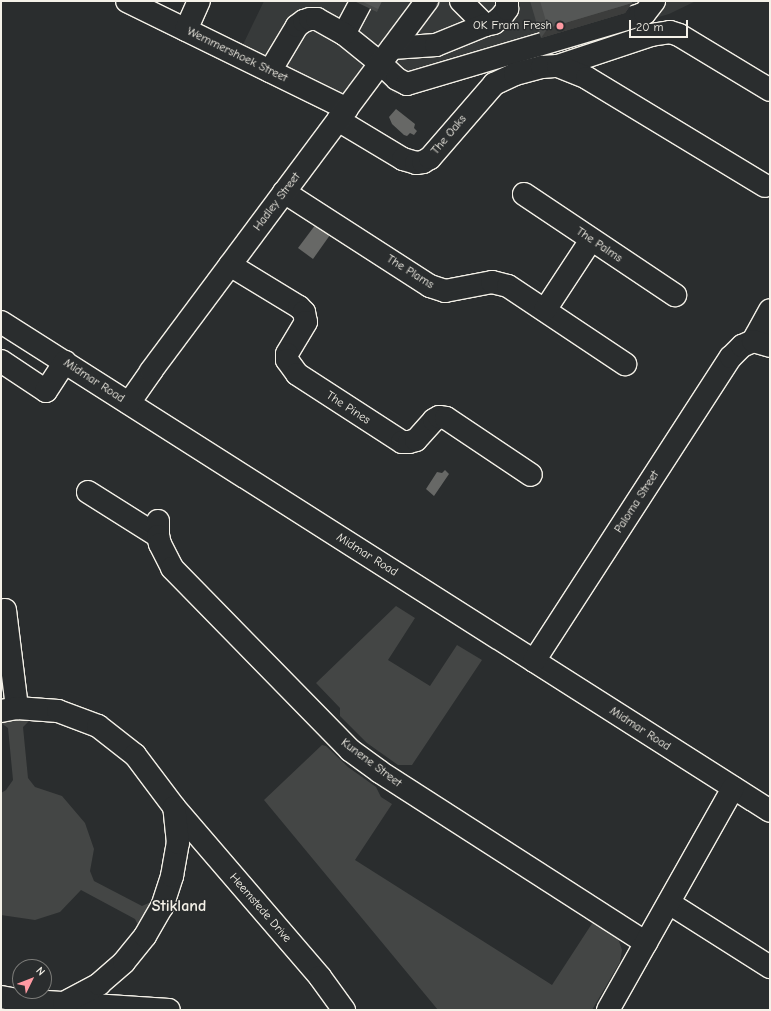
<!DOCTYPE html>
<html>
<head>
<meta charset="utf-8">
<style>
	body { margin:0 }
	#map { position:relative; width:771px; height:1011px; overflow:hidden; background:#2a2d2e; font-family:"Comic Neue",sans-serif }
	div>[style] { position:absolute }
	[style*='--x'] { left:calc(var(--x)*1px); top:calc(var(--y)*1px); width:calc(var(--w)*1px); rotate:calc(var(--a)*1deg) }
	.built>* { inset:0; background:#373a3a }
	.green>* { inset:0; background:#444645 }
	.water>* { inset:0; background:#676866 }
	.roads { filter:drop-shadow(1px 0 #f4f1e8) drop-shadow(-1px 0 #f4f1e8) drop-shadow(0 1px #f4f1e8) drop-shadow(0 -1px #f4f1e8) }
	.minor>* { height:22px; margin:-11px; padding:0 11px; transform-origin:11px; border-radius:11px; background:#2a2d2e }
	.wall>* { inset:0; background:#494b4a }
	.shaded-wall>* { inset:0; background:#3c3d3c }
	.building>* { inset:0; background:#555756 }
	.dots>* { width:11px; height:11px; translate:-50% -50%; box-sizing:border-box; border:2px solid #2a2d2e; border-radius:50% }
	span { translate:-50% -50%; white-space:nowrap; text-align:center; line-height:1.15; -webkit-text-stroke:3px #2a2d2e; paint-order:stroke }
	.poi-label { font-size:12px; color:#f4f1e8 }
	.right { translate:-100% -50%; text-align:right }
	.street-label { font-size:12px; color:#f4f1e8 }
	.district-label { font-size:16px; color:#f4f1e8; font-weight:700 }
	.frame { position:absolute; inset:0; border:2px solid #f4f1e8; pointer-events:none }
	.north { position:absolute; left:12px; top:959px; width:40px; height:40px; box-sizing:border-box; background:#2a2d2e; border:1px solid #7b7b78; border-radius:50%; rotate:47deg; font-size:11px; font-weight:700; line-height:16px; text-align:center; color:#f4f1e8 }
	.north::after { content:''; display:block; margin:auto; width:14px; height:18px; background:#ff9aa2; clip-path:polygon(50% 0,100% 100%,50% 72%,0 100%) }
	.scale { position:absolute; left:629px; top:20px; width:59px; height:18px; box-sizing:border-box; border:2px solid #f4f1e8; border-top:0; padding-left:5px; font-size:12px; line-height:14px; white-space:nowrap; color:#f4f1e8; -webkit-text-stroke:3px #2a2d2e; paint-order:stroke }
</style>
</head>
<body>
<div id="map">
	<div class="built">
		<i style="clip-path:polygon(264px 1px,696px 1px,669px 14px,395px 94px,376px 79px,348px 112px,238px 55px)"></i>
	</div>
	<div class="green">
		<i style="clip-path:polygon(396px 606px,415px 618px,388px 660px,430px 686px,457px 645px,482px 660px,412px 765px,398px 765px,367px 743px,340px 716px,340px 708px,316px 683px)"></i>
		<i style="clip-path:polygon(30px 715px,30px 720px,23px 727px,28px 778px,35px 787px,62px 796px,85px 823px,94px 849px,90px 871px,94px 881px,142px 906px,151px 902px,155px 904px,141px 931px,135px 919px,81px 890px,60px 912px,35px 920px,1px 915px,1px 793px,6px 790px,13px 780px,8px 728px,1px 723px,1px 717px)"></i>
		<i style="clip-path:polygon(322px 745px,326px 746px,348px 767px,376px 787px,381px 797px,392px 804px,355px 860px,552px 985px,593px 922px,618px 938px,622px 950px,620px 962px,592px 1010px,438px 1010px,264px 800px)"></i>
	</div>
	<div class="water">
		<i style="clip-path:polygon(396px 109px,415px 124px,414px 128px,417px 131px,414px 135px,410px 133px,407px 136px,404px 135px,392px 124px,389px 117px)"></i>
		<i style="clip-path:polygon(316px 224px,330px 235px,313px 259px,298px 248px)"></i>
		<i style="clip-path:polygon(445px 470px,449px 474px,434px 496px,426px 489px,437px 472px,442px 473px)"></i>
	</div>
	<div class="roads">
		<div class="minor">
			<i style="--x:127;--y:1;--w:245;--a:26.1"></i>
			<i style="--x:461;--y:1;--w:34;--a:45"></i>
			<i style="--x:485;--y:25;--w:9;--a:-13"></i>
			<i style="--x:494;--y:23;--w:11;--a:-41"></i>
			<i style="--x:502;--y:16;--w:9;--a:-54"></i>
			<i style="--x:507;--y:9;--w:8;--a:-90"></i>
			<i style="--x:360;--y:4;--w:34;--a:118"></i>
			<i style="--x:344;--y:34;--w:46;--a:38.9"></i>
			<i style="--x:380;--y:63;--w:23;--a:43"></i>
			<i style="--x:397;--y:79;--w:11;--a:27"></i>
			<i style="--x:407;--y:84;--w:243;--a:-16.5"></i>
			<i style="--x:640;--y:15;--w:5;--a:-22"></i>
			<i style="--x:645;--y:13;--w:15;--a:-53"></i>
			<i style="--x:186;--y:30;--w:32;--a:-66"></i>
			<i style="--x:392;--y:48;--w:44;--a:-3.9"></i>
			<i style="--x:436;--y:45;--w:53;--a:-22.2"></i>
			<i style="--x:558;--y:66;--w:98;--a:-18.4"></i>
			<i style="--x:651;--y:35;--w:19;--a:-9"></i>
			<i style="--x:670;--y:32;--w:9;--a:18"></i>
			<i style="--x:679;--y:35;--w:106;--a:31.1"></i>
			<i style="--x:270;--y:71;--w:52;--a:-59"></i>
			<i style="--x:297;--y:26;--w:9;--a:-36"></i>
			<i style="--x:304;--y:21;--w:6;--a:-18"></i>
			<i style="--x:310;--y:19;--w:7;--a:0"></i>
			<i style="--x:317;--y:19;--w:31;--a:29"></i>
			<i style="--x:338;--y:120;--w:76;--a:31"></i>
			<i style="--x:403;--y:159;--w:14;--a:17"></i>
			<i style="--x:416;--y:163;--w:7;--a:-8"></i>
			<i style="--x:423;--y:162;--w:8;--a:-30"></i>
			<i style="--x:430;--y:158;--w:98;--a:-49.1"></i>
			<i style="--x:494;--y:84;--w:23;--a:-25"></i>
			<i style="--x:515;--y:74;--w:28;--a:-15"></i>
			<i style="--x:542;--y:67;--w:16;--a:-4"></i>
			<i style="--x:558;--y:66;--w:31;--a:22"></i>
			<i style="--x:587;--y:78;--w:208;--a:31.2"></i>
			<i style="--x:284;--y:192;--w:174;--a:32.8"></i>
			<i style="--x:430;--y:286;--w:16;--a:18"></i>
			<i style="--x:445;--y:291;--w:48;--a:-10.8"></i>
			<i style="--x:492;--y:282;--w:16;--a:14"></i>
			<i style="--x:508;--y:286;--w:141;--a:33.7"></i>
			<i style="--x:524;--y:194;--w:182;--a:33.8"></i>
			<i style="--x:230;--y:265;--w:81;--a:31.3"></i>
			<i style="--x:299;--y:307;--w:7;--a:45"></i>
			<i style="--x:304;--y:312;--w:10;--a:79"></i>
			<i style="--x:306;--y:322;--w:37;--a:121"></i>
			<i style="--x:287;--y:354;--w:6;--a:90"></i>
			<i style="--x:287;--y:360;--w:17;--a:54"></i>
			<i style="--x:297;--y:374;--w:125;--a:32.9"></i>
			<i style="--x:402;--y:442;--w:7;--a:0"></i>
			<i style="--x:409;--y:442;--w:7;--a:-16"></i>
			<i style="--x:416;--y:440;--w:27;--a:-48"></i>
			<i style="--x:434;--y:420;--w:6;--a:-31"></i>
			<i style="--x:439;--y:417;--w:7;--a:8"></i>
			<i style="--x:446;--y:418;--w:102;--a:33.8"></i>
			<i style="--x:545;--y:310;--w:84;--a:-56.7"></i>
			<i style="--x:1;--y:322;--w:911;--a:32.45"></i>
			<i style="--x:753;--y:341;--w:35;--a:-61"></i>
			<i style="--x:1;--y:361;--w:54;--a:33.7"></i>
			<i style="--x:46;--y:391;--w:35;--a:-57"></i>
			<i style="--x:129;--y:403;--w:39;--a:-55"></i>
			<i style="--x:151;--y:371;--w:462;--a:-53.3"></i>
			<i style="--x:88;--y:492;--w:83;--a:32.2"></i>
			<i style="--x:158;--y:521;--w:15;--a:90"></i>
			<i style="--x:158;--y:536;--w:8;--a:76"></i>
			<i style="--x:160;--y:544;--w:27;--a:63"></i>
			<i style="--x:172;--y:568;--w:255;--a:45.6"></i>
			<i style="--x:350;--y:750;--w:37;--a:36"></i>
			<i style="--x:380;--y:772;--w:316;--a:32.7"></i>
			<i style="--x:5;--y:610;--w:99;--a:83"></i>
			<i style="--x:534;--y:661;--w:362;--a:-57.1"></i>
			<i style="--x:731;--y:357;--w:16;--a:-45"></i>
			<i style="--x:742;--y:346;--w:12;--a:-24"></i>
			<i style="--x:753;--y:341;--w:18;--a:16"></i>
			<i style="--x:1;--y:711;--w:16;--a:-11"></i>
			<i style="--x:17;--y:708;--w:41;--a:4.2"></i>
			<i style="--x:58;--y:711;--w:43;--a:20.6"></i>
			<i style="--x:98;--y:726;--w:47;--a:38.1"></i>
			<i style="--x:135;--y:755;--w:65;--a:53.1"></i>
			<i style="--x:174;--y:807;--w:224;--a:49.3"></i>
			<i style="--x:320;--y:977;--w:41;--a:54"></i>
			<i style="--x:669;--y:903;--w:120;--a:32.4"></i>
			<i style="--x:1;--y:997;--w:15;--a:11"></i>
			<i style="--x:16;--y:1000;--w:153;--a:3.7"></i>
			<i style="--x:64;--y:1003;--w:40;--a:-28"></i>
			<i style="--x:99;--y:984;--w:33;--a:-41"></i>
			<i style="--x:124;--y:962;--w:33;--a:-51"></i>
			<i style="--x:145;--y:936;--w:34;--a:-60"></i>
			<i style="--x:162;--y:907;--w:33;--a:-72"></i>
			<i style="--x:172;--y:876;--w:34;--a:-80"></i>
			<i style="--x:178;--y:843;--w:36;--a:-96"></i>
			<i style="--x:608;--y:1010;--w:255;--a:-60.6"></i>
		</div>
	</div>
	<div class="wall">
		<i style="clip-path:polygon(354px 1px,382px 1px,377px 12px)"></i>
		<i style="clip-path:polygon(530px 1px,632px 1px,632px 3px,625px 13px,541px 38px)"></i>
	</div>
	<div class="shaded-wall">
		<i style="clip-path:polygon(632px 3px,625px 13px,541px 38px,548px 28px)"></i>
	</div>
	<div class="building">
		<i style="clip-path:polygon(361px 1px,382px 1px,378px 9px)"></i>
		<i style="clip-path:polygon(540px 1px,632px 1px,632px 3px,548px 28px)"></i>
	</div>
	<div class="dots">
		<i style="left:560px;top:26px;background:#ff9aa2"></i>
	</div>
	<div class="poi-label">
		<span class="right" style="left:552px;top:26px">OK Fram Fresh</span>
	</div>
	<div class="street-label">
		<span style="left:237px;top:55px;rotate:26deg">Wemmershoek Street</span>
		<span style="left:449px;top:135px;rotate:-50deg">The Oaks</span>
		<span style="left:277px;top:202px;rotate:-53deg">Hadley Street</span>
		<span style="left:599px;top:245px;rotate:34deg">The Palms</span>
		<span style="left:410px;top:272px;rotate:32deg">The Plams</span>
		<span style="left:94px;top:381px;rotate:33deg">Midmar Road</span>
		<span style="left:348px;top:408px;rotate:33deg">The Pines</span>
		<span style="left:637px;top:502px;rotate:-57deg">Paloma Street</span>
		<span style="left:367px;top:555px;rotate:32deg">Midmar Road</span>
		<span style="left:640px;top:729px;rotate:33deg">Midmar Road</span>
		<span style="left:371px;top:763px;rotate:37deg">Kunene Street</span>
		<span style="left:260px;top:908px;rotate:49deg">Heemstede Drive</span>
	</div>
	<div class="district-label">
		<span style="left:179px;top:906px">Stikland</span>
	</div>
	<div class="frame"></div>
	<div class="north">N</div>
	<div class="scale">20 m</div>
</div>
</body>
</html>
